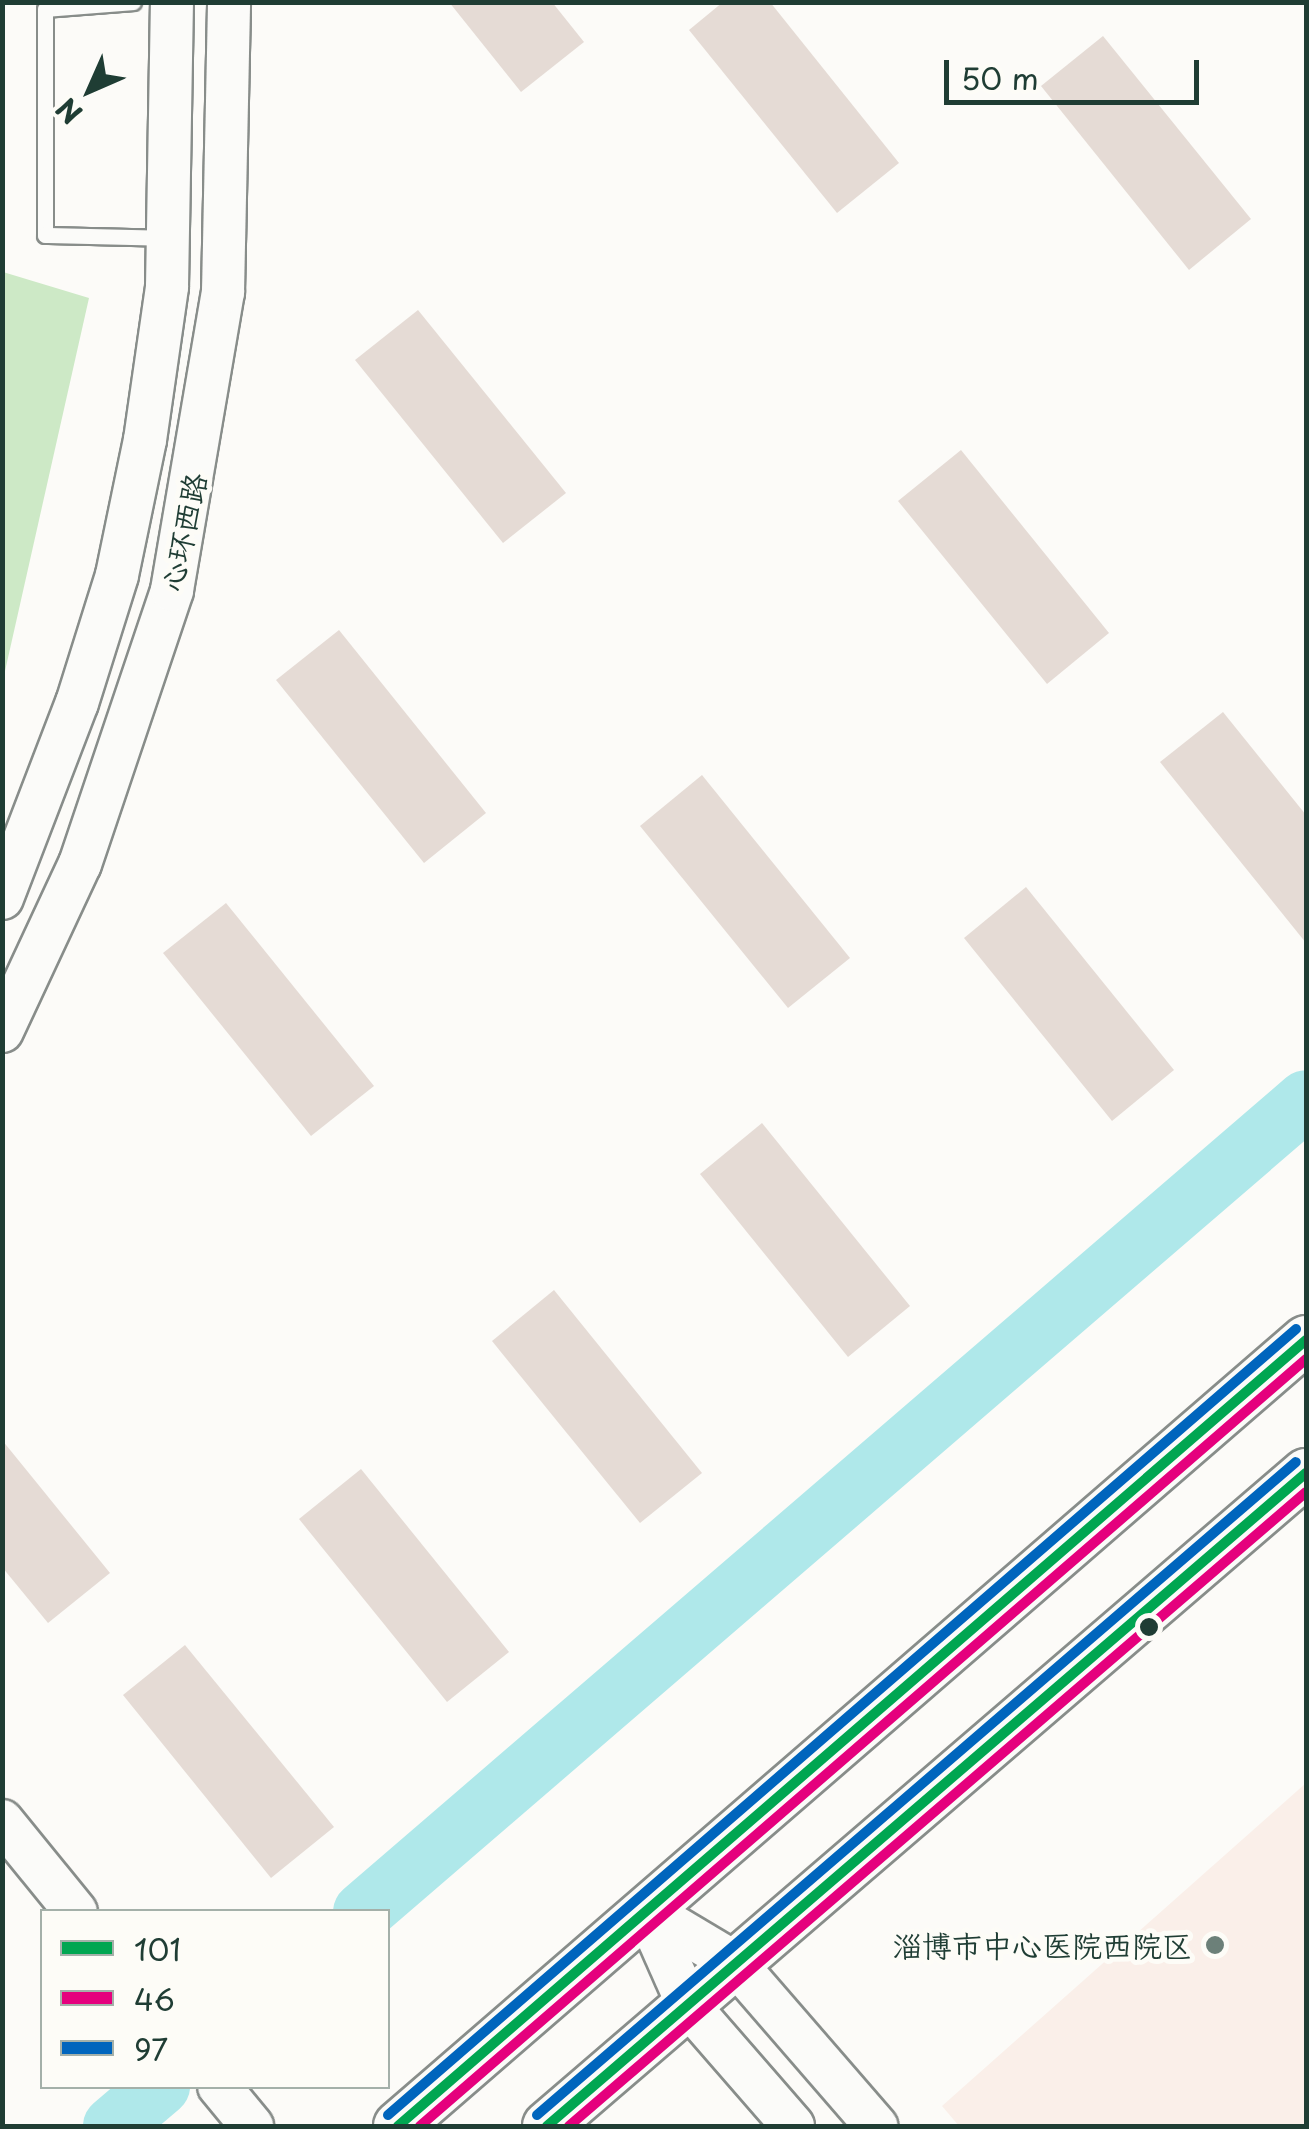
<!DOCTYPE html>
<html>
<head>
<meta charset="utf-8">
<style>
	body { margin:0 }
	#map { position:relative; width:1309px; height:2129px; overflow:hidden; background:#fcfbf8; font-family:"Playpen Sans","LXGW WenKai TC",sans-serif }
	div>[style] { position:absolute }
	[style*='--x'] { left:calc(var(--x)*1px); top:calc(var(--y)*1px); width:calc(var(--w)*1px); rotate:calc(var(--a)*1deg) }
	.built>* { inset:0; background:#faefe9 }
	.green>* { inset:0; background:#cde9c6 }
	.river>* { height:60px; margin:-30px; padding:0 30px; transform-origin:30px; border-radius:30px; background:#afe8ea }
	.building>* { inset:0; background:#e5dbd5 }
	.roads { filter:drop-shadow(2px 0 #888d8a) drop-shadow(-2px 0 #888d8a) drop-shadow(0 2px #888d8a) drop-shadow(0 -2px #888d8a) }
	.lane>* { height:15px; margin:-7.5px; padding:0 7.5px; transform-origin:7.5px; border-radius:7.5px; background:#fbfbf9 }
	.secondary>* { height:42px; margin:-21px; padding:0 21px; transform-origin:21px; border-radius:21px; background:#fbfbf9 }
	.primary>* { height:48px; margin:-24px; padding:0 24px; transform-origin:24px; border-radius:24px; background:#fbfbf9 }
	.bus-1>* { height:10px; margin:-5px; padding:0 5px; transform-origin:5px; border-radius:5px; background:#00a651 }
	.bus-2>* { height:10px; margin:-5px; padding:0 5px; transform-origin:5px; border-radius:5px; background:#e5007d }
	.bus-3>* { height:10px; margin:-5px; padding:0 5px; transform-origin:5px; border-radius:5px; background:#0065bd }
	.dots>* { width:28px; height:28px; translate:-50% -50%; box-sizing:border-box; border:5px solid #fdfcf7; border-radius:50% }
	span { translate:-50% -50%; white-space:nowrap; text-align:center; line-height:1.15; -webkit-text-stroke:10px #fdfcf7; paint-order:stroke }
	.street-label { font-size:30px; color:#1f3d34 }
	.poi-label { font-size:30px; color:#1f3d34 }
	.right { translate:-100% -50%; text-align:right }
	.frame { position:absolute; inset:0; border:5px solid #1f3d34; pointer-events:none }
	.legend { position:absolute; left:40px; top:1909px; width:350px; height:180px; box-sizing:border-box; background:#fdfcf7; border:2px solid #a4b0a9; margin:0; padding:12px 18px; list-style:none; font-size:30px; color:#1f3d34 }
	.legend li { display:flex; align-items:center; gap:20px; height:50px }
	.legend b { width:50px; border:2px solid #a4b0a9 }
	.north { position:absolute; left:40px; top:40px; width:100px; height:100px; -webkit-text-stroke:8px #fdfcf7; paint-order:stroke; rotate:225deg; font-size:28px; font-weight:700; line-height:40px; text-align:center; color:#1f3d34 }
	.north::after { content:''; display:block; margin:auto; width:35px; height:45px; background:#1f3d34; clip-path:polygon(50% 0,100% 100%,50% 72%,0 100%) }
	.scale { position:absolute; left:944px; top:60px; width:255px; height:45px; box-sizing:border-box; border:5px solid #1f3d34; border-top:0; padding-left:12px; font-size:30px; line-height:35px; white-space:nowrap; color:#1f3d34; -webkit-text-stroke:8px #fdfcf7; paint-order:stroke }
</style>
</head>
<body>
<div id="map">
	<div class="built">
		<i style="clip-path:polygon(1306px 1783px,1306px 2126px,959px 2126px,942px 2106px)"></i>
	</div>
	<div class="green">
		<i style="clip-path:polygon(3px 272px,89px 298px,3px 680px,2px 272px)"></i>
	</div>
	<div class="river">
		<i style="--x:363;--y:1912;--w:1244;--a:-40.73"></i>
		<i style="--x:113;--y:2126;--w:62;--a:-40.4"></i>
	</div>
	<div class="building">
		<i style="clip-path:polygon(449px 2px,552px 2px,584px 42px,521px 92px)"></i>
		<i style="clip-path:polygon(723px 2px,770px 2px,899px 163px,837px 213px,689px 30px)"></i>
		<i style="clip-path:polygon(1103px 36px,1251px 219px,1189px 270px,1041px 86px)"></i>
		<i style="clip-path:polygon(418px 310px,566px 493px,503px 543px,355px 360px)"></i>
		<i style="clip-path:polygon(961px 450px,1109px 633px,1047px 684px,898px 501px)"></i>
		<i style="clip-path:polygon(339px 630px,486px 813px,424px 863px,276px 680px)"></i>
		<i style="clip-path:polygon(1223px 712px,1306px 815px,1306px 943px,1160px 762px)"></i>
		<i style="clip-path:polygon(702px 775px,850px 958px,788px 1008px,640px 826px)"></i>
		<i style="clip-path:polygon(1026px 887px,1174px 1070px,1112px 1121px,964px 938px)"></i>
		<i style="clip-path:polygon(226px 903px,374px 1086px,311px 1136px,163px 953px)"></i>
		<i style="clip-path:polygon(762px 1123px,910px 1306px,848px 1357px,700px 1174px)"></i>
		<i style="clip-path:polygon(554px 1290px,702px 1473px,640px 1523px,492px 1341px)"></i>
		<i style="clip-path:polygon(2px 1440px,110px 1573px,48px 1623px,2px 1567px)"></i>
		<i style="clip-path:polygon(361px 1469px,509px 1652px,447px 1702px,299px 1519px)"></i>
		<i style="clip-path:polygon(185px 1645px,334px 1827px,271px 1878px,123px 1695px)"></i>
	</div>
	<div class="roads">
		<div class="lane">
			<i style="--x:133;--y:2;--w:88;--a:175.5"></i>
			<i style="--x:45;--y:9;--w:226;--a:90"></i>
			<i style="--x:45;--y:235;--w:120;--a:1.4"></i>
		</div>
		<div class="secondary">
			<i style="--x:2;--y:898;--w:209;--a:-69"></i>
			<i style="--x:77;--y:703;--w:134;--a:-72.6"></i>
			<i style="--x:117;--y:575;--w:138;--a:-78.3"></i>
			<i style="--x:145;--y:440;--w:155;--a:-81.8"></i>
			<i style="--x:167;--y:287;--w:285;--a:-89"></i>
			<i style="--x:2;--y:1031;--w:184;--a:-65"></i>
			<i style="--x:80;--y:864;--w:289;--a:-71.4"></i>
			<i style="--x:172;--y:590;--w:302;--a:-80.3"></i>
			<i style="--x:223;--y:292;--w:290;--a:-88.8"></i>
			<i style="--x:2;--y:1821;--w:117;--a:50.9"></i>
			<i style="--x:646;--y:1910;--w:104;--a:30.8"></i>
			<i style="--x:735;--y:1963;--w:216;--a:49.1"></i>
			<i style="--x:646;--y:1910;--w:104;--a:66.1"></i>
			<i style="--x:688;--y:2005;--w:160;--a:49"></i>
			<i style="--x:219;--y:2086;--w:52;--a:50.5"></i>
		</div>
		<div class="primary">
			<i style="--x:398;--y:2126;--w:1201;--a:-40.88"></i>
			<i style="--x:547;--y:2126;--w:1001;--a:-40.71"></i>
		</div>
	</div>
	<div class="bus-1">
		<i style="--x:398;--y:2126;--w:1201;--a:-40.88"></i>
		<i style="--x:547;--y:2126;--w:1001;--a:-40.71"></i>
	</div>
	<div class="bus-2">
		<i style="--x:420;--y:2126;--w:1172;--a:-40.88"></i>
		<i style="--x:569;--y:2126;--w:972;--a:-40.7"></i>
	</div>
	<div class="bus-3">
		<i style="--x:388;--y:2115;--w:1201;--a:-40.88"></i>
		<i style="--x:537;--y:2115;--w:1001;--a:-40.71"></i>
	</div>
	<div class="dots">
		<i style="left:1149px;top:1627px;background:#1f3d34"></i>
		<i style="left:1215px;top:1945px;background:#6c8079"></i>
	</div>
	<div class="street-label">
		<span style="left:183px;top:532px;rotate:-78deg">心环西路</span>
	</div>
	<div class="poi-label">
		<span class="right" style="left:1192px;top:1945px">淄博市中心医院西院区</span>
	</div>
	<div class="frame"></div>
	<ul class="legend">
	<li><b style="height:12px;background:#00a651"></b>101</li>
	<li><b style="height:12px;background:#e5007d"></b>46</li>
	<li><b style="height:12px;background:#0065bd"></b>97</li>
	</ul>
	<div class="north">N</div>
	<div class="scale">50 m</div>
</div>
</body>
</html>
